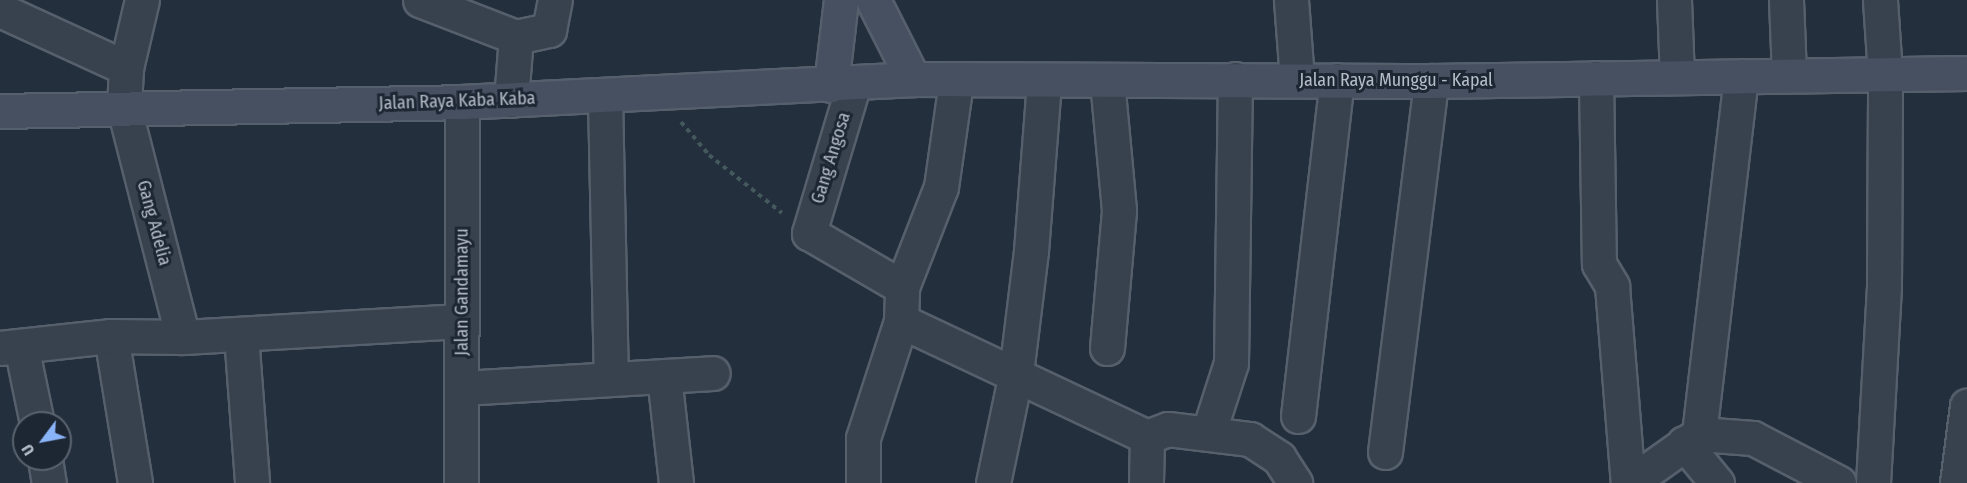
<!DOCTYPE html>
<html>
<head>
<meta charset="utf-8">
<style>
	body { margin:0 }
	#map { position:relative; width:1967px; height:483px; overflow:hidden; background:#242f3e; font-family:"Fira Sans Condensed",sans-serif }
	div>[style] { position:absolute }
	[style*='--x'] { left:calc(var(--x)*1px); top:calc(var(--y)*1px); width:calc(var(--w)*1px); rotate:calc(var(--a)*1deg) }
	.path>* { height:4px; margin-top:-2px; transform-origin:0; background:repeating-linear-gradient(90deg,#44595c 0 4.5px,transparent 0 9px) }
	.roads { filter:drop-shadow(2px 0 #565f6c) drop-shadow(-2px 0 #565f6c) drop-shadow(0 2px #565f6c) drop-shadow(0 -2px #565f6c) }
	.street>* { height:33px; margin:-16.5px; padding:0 16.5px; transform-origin:16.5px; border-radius:16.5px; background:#38414e }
	.secondary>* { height:33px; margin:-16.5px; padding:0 16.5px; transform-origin:16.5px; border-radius:16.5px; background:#465061 }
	span { translate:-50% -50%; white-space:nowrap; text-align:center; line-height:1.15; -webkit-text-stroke:6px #1d2633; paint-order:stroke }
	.street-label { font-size:18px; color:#b4bcc9 }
	.north { position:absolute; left:12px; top:411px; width:60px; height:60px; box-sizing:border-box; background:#1d2633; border:2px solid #59626f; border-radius:50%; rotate:238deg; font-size:16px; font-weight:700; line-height:24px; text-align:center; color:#b4bcc9 }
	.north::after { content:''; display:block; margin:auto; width:21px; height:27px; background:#8ab4f8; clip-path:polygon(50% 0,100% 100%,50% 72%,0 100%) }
</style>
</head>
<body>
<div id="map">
	<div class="path">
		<i style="--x:681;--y:122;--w:43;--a:49.7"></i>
		<i style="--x:709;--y:155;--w:93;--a:38.5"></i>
	</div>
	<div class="roads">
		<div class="street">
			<i style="--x:420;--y:0;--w:103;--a:21.1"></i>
			<i style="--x:516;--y:37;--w:34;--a:-12"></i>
			<i style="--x:549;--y:30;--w:31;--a:-79"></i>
			<i style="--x:1291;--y:0;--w:80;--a:85.7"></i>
			<i style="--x:1674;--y:0;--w:77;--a:87.8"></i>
			<i style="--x:1786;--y:0;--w:75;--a:87.7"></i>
			<i style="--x:0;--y:10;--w:139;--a:24.7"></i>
			<i style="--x:126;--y:68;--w:40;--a:92.9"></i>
			<i style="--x:124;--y:108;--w:236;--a:75.6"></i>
			<i style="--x:126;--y:68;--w:70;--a:-76.8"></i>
			<i style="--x:1596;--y:78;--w:186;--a:89.1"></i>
			<i style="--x:1599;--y:264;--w:26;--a:59"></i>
			<i style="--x:1612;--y:286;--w:198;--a:85.4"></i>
			<i style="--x:854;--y:83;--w:157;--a:106.7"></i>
			<i style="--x:809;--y:233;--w:108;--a:30.1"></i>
			<i style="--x:605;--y:97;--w:282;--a:88.8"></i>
			<i style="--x:511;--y:100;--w:63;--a:-85.5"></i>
			<i style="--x:901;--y:321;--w:272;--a:25.2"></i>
			<i style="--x:1147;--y:437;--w:22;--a:-21"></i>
			<i style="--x:1168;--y:429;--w:83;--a:7"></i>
			<i style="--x:1250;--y:439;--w:35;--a:33"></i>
			<i style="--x:1279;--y:458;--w:30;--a:57"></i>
			<i style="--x:241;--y:335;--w:148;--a:85.7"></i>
			<i style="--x:111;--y:336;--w:149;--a:80.7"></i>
			<i style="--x:21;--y:346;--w:79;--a:78.3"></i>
			<i style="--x:0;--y:348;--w:112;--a:-6.2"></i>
			<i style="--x:111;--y:336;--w:72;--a:0.8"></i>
			<i style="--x:183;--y:337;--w:279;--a:-3.3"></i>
			<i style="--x:1107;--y:348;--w:139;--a:-85"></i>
			<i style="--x:1119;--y:210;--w:130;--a:-95.3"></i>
			<i style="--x:664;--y:376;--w:108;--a:83.6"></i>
			<i style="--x:462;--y:388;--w:251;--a:-3.4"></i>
			<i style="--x:1298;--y:416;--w:338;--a:-83.4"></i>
			<i style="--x:1209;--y:431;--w:71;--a:-72.1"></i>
			<i style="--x:1231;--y:363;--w:284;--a:-89.2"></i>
			<i style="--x:1699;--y:434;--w:360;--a:-83.3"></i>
			<i style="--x:1684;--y:443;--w:52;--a:50.5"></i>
			<i style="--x:1385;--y:452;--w:374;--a:-82.9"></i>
			<i style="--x:45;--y:459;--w:24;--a:81"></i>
			<i style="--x:461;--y:483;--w:381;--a:-89.8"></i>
			<i style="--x:863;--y:483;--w:45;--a:-90"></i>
			<i style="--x:863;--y:438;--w:123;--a:-72"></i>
			<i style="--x:901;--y:321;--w:34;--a:-88"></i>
			<i style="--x:902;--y:287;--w:107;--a:-68.7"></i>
			<i style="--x:941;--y:187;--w:107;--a:-81.9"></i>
			<i style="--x:993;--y:483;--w:112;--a:-78.2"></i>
			<i style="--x:1016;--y:373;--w:123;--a:-83"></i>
			<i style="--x:1031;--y:251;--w:169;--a:-85.6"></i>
			<i style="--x:1146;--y:483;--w:46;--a:-88.8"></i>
			<i style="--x:1630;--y:483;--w:85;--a:-35.4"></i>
			<i style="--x:1699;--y:434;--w:54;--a:4.2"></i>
			<i style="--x:1753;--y:438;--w:97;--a:27.6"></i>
			<i style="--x:1873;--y:483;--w:196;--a:-86.8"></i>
			<i style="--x:1884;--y:287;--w:213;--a:-89.7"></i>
			<i style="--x:1885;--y:74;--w:74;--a:-93.9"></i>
			<i style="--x:1957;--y:483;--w:78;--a:-82.6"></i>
		</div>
		<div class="secondary">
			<i style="--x:873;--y:0;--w:89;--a:63.1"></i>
			<i style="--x:831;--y:85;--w:86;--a:-83.3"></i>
			<i style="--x:0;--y:111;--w:462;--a:-1.1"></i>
			<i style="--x:462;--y:102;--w:452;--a:-2.9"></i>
			<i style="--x:913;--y:79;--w:518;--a:0.22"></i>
			<i style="--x:1431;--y:81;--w:536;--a:-0.86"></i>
		</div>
	</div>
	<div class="street-label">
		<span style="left:1396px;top:80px">Jalan Raya Munggu - Kapal</span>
		<span style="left:457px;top:101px;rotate:-2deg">Jalan Raya Kaba Kaba</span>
		<span style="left:831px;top:158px;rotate:-73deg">Gang Angosa</span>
		<span style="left:154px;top:223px;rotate:75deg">Gang Adelia</span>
		<span style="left:462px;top:292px;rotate:-90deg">Jalan Gandamayu</span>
	</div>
	<div class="north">U</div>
</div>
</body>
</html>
